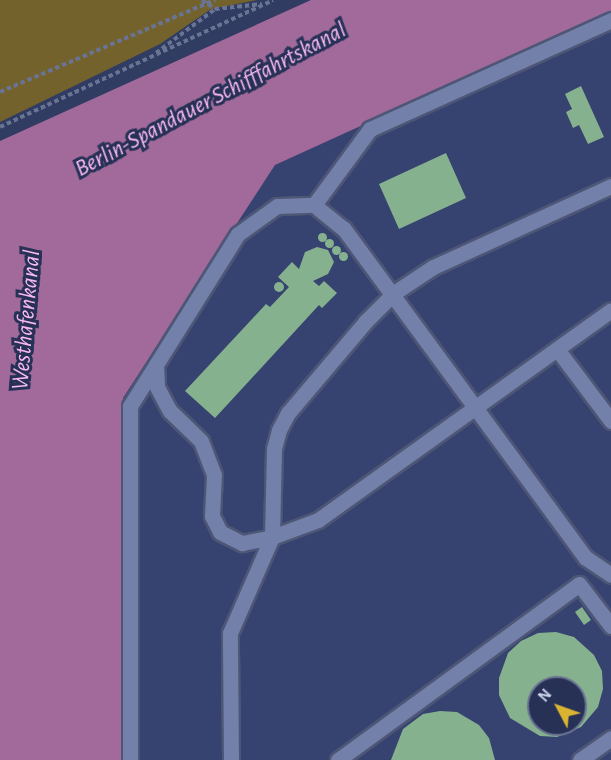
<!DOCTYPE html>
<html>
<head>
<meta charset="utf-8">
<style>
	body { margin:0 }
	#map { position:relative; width:611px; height:760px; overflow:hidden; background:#313c62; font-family:"Alegreya Sans",sans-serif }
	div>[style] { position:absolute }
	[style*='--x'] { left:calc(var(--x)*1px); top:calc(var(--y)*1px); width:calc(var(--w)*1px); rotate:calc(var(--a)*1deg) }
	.built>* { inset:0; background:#36426f }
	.green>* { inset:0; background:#74622c }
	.water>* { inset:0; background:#a16a9a }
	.building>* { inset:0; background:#86b18f }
	.round { border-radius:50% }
	.path>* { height:4px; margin-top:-2px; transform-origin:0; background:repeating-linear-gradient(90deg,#697394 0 4.5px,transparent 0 7.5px) }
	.roads { filter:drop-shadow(2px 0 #4e5676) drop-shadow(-2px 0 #4e5676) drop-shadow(0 2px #4e5676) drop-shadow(0 -2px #4e5676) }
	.minor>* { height:15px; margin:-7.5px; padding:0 7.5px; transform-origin:7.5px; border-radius:7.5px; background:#7280aa }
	span { translate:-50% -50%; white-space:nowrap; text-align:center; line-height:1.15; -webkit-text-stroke:6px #273156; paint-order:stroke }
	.water-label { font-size:24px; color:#f8b9f0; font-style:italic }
	.north { position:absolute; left:527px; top:676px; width:60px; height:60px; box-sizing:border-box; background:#273156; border:2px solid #687191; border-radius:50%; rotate:311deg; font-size:16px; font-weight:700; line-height:24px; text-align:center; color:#cad1e9 }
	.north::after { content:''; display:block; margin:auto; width:21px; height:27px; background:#dab333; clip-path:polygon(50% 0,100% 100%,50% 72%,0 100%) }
</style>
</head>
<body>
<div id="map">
	<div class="built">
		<i style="clip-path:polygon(evenodd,611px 12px,611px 760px,122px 760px,123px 399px,275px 165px,611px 12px,539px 688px,575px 688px,575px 724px,539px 724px,539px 688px)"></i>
	</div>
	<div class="green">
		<i style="clip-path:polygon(0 0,257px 0,211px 9px,160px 44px,0 122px)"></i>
	</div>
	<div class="water">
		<i style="clip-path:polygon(311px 0,611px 0,611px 12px,275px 165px,123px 398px,122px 760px,0 760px,0 141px)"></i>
	</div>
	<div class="building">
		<i style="clip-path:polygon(581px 86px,604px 137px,588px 144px,579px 125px,573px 128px,566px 112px,572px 109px,565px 94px)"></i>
		<i style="clip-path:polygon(446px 153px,466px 198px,399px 229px,379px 184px)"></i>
		<i class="round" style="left:317.5px;top:232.5px;width:9px;height:9px"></i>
		<i class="round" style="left:324.5px;top:238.5px;width:9px;height:9px"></i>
		<i class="round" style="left:331.5px;top:245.5px;width:9px;height:9px"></i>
		<i style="clip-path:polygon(317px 247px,328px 250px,334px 262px,328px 274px,313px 281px,319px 286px,324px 281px,337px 293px,322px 308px,319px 305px,215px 418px,185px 391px,266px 304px,270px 307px,289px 287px,278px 277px,292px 262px,299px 269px,305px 252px)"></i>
		<i class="round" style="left:338.5px;top:251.5px;width:9px;height:9px"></i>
		<i class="round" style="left:274px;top:282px;width:10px;height:10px"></i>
		<i style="clip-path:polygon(582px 607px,591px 620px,584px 625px,575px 612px)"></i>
		<i style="clip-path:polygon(evenodd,556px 632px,574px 637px,594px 655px,602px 671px,603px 689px,598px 707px,581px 727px,557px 737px,540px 736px,510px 718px,499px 695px,499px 678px,508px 653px,521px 641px,538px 633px,556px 632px,539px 688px,575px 688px,575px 724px,539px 724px,539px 688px)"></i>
		<i style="clip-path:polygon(440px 711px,457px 712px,479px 725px,489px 738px,495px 760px,391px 760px,403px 729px,423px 714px)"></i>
	</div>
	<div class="path">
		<i style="--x:202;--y:0;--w:16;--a:35"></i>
		<i style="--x:156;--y:53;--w:74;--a:-36.7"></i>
		<i style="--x:215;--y:9;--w:47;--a:-6.1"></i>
		<i style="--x:0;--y:92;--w:234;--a:-23.2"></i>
		<i style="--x:0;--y:127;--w:301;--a:-24.9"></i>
	</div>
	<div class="roads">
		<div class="minor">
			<i style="--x:611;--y:186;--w:196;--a:155.5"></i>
			<i style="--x:433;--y:267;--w:47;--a:146.3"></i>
			<i style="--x:394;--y:293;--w:40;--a:135"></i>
			<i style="--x:366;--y:321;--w:121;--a:130.3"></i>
			<i style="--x:288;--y:413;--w:19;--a:118"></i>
			<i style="--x:279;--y:430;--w:20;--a:105"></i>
			<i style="--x:274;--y:449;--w:88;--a:91.3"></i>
			<i style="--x:272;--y:537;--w:49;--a:-20.3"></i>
			<i style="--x:318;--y:520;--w:360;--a:-35.6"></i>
			<i style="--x:314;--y:205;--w:94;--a:-53.6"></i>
			<i style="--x:370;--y:129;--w:265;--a:-24.3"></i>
			<i style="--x:557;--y:349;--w:90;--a:53.1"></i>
			<i style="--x:156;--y:365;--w:22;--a:87"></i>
			<i style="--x:157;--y:387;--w:27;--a:62"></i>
			<i style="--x:170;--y:411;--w:43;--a:44.1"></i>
			<i style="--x:201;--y:441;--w:36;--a:69"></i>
			<i style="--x:214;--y:475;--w:41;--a:92.8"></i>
			<i style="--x:212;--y:516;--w:18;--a:63"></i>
			<i style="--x:220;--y:532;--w:25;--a:27"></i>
			<i style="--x:242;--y:543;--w:31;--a:-11"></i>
			<i style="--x:130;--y:760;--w:354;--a:-90"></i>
			<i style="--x:130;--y:406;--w:203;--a:-57.9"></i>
			<i style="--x:238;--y:234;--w:48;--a:-35.7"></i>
			<i style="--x:277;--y:206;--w:37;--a:-2"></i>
			<i style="--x:314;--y:205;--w:38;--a:39"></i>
			<i style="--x:344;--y:229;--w:408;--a:53.7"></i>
			<i style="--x:586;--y:558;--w:30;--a:34"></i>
			<i style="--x:231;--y:760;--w:127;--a:-90.5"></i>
			<i style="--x:230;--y:633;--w:105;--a:-66.4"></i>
			<i style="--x:338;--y:760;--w:298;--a:-36.1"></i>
			<i style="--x:579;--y:584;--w:53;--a:52.7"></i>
			<i style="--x:580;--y:760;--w:38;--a:-35"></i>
		</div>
	</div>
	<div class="water-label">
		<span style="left:211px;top:100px;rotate:-28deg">Berlin-Spandauer Schifffahrtskanal</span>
		<span style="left:27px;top:320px;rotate:-85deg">Westhafenkanal</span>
	</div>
	<div class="north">N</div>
</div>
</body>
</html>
